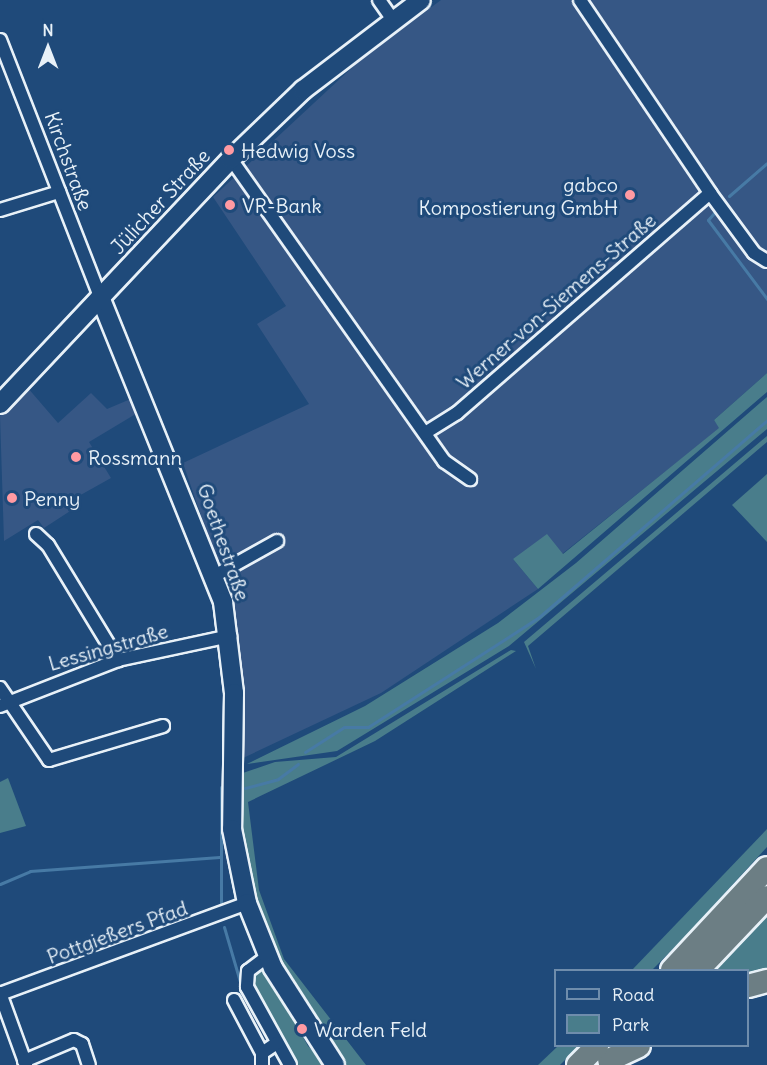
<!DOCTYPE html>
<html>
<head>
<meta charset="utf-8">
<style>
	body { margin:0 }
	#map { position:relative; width:767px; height:1065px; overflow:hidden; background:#1f4a7a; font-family:Delius,sans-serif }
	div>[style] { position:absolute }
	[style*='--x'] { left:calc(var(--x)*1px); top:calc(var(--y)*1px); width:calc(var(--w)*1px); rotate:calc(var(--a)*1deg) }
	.built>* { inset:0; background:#365785 }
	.green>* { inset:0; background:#497d8b }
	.stream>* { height:3px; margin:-1.5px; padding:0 1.5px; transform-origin:1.5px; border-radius:1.5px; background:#477aa5 }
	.roads { filter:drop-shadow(2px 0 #e8f1f8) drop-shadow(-2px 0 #e8f1f8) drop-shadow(0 2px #e8f1f8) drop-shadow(0 -2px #e8f1f8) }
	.street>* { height:12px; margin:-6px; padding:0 6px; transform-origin:6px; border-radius:6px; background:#1f4a7a }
	.secondary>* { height:18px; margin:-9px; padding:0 9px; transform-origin:9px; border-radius:9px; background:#1f4a7a }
	.highway>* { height:22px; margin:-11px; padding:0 11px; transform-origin:11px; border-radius:11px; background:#6c7e84 }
	.dots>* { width:16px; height:16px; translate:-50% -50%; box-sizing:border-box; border:3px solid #1f4a7a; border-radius:50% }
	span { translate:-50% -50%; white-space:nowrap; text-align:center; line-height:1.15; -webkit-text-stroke:6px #1f4a7a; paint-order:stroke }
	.poi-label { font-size:20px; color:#e8f1f8 }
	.left { translate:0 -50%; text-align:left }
	.right { translate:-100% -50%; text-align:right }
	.street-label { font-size:20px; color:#e8f1f8 }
	.legend { position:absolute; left:554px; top:969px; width:195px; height:78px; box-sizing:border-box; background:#1f4a7a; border:2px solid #6f8dac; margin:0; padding:8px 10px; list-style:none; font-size:18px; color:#e8f1f8 }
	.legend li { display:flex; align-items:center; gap:12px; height:30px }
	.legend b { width:30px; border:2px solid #6f8dac }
	.north { position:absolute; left:18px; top:18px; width:60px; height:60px; -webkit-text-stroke:4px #1f4a7a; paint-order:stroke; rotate:0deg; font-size:16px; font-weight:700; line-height:24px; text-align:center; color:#e8f1f8 }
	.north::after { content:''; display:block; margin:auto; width:21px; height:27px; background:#e8f1f8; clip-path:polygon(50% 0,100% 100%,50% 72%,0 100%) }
</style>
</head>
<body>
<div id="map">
	<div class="built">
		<i style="clip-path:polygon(441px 0,767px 0,767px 373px,714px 420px,720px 428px,562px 554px,513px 559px,538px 589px,381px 693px,241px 759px,245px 692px,235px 615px,183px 463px,309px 404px,257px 324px,286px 306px,213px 197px,357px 63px)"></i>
		<i style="clip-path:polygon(27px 387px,58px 423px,91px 393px,107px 409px,133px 398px,139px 412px,89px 442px,111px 478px,77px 497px,81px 504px,44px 528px,38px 520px,4px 541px,0 416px)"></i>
	</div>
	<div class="green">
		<i style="clip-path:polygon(767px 373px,767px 392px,538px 589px,513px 559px,547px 534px,563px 554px,719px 428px,714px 420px)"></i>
		<i style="clip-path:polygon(767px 397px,767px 429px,509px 646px,337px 751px,247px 764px,365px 706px,498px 623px,576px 563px)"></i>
		<i style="clip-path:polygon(767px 436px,767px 442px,528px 646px,536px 669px,524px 642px)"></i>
		<i style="clip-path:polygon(767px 474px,767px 542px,732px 505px)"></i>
		<i style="clip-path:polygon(511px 650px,516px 651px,375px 741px,248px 802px,259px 890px,284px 959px,366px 1065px,343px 1065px,305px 1013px,263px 931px,238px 830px,240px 774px,275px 762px,336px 757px)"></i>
		<i style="clip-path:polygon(8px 778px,26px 826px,0 833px,0 782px)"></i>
		<i style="clip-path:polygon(767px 829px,767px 847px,681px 941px,652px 970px,632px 970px)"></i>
		<i style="clip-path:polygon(767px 915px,767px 976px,748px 981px,748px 970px,714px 970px)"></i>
		<i style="clip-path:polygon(258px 969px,268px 975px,308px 1046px,327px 1065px,294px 1065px,251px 987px)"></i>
		<i style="clip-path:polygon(558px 1046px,579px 1046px,560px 1065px,538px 1065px)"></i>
	</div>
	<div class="stream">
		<i style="--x:729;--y:196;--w:50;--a:-41"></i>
		<i style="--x:714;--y:213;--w:9;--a:131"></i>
		<i style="--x:708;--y:220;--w:99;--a:53.2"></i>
		<i style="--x:305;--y:752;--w:46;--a:-32.7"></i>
		<i style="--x:344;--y:727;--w:24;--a:0"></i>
		<i style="--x:368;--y:727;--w:202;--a:-32.7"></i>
		<i style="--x:538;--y:618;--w:303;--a:-40.8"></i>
		<i style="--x:245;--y:788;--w:34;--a:-15"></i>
		<i style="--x:278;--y:779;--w:25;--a:-37"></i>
		<i style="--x:0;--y:884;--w:33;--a:-23"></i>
		<i style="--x:30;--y:871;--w:190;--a:-4.2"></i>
		<i style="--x:221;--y:905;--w:118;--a:-90"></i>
		<i style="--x:224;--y:927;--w:68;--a:73.7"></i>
		<i style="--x:274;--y:1048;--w:19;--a:62"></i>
	</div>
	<div class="roads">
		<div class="street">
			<i style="--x:379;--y:0;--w:24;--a:55"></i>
			<i style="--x:580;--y:0;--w:233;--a:56"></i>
			<i style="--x:710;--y:193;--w:74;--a:53.7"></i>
			<i style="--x:754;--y:253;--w:15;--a:32"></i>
			<i style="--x:0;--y:40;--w:276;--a:68.7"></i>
			<i style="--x:231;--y:159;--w:370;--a:54.8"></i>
			<i style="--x:444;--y:461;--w:32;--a:35"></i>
			<i style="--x:0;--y:210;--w:62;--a:-17"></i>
			<i style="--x:425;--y:433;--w:38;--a:-32"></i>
			<i style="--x:457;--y:413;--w:335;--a:-41"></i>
			<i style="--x:36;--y:534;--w:16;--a:43"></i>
			<i style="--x:48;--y:545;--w:135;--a:58.7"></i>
			<i style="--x:216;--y:575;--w:70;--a:-29.1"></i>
			<i style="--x:0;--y:688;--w:87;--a:55.8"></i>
			<i style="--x:49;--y:760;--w:119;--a:-16.6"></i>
			<i style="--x:0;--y:706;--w:127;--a:-21.3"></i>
			<i style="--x:118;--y:660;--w:115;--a:-12.1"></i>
			<i style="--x:268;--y:956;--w:25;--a:143"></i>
			<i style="--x:248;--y:971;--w:16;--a:94"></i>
			<i style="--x:247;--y:987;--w:89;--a:61.1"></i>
			<i style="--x:0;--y:993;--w:77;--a:70.1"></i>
			<i style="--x:0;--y:994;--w:263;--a:-20.2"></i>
			<i style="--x:234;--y:1000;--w:60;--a:62.2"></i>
			<i style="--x:24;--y:1061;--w:54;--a:-22.8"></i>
			<i style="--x:74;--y:1040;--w:9;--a:27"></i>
			<i style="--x:82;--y:1044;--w:22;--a:72"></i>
			<i style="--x:262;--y:1065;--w:12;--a:-90"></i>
			<i style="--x:262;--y:1053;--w:18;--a:-34"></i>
		</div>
		<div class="secondary">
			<i style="--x:100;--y:297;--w:329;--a:68"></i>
			<i style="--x:223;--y:602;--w:92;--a:83.1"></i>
			<i style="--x:234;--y:693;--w:136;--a:90.8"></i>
			<i style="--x:232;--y:829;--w:76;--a:78.5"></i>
			<i style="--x:247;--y:903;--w:70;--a:68.2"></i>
			<i style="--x:273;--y:968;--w:115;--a:57.4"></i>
			<i style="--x:0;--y:404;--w:337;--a:-46.7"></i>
			<i style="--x:231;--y:159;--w:100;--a:-43.8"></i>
			<i style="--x:303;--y:90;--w:148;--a:-37.3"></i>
		</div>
		<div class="highway">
			<i style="--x:672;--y:970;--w:139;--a:-47"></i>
			<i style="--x:698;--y:970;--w:100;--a:-46.6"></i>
			<i style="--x:748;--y:986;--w:20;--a:-15"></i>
			<i style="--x:609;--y:1060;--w:33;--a:-25"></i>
			<i style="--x:578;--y:1065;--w:27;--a:-45"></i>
		</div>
	</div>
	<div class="dots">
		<i style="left:229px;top:150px;background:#ff9aa2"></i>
		<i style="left:630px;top:195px;background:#ff9aa2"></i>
		<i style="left:230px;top:205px;background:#ff9aa2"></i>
		<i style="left:76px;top:457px;background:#ff9aa2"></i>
		<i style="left:12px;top:498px;background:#ff9aa2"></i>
		<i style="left:302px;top:1029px;background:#ff9aa2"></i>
	</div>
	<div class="poi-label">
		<span class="left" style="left:241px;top:150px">Hedwig Voss</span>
		<span class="right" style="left:618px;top:196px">gabco<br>Kompostierung GmbH</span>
		<span class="left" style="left:242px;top:205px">VR-Bank</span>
		<span class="left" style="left:88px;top:457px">Rossmann</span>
		<span class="left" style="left:24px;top:498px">Penny</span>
		<span class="left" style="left:314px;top:1029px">Warden Feld</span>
	</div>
	<div class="street-label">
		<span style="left:69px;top:161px;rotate:70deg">Kirchstraße</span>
		<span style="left:160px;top:201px;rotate:-47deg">Jülicher Straße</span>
		<span style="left:556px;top:301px;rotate:-41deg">Werner-von-Siemens-Straße</span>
		<span style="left:224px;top:542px;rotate:71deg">Goethestraße</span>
		<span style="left:108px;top:647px;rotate:-16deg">Lessingstraße</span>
		<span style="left:117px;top:932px;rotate:-20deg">Pottgießers Pfad</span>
	</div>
	<ul class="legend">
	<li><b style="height:8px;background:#1f4a7a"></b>Road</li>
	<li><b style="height:16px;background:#497d8b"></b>Park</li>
	</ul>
	<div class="north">N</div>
</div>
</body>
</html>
